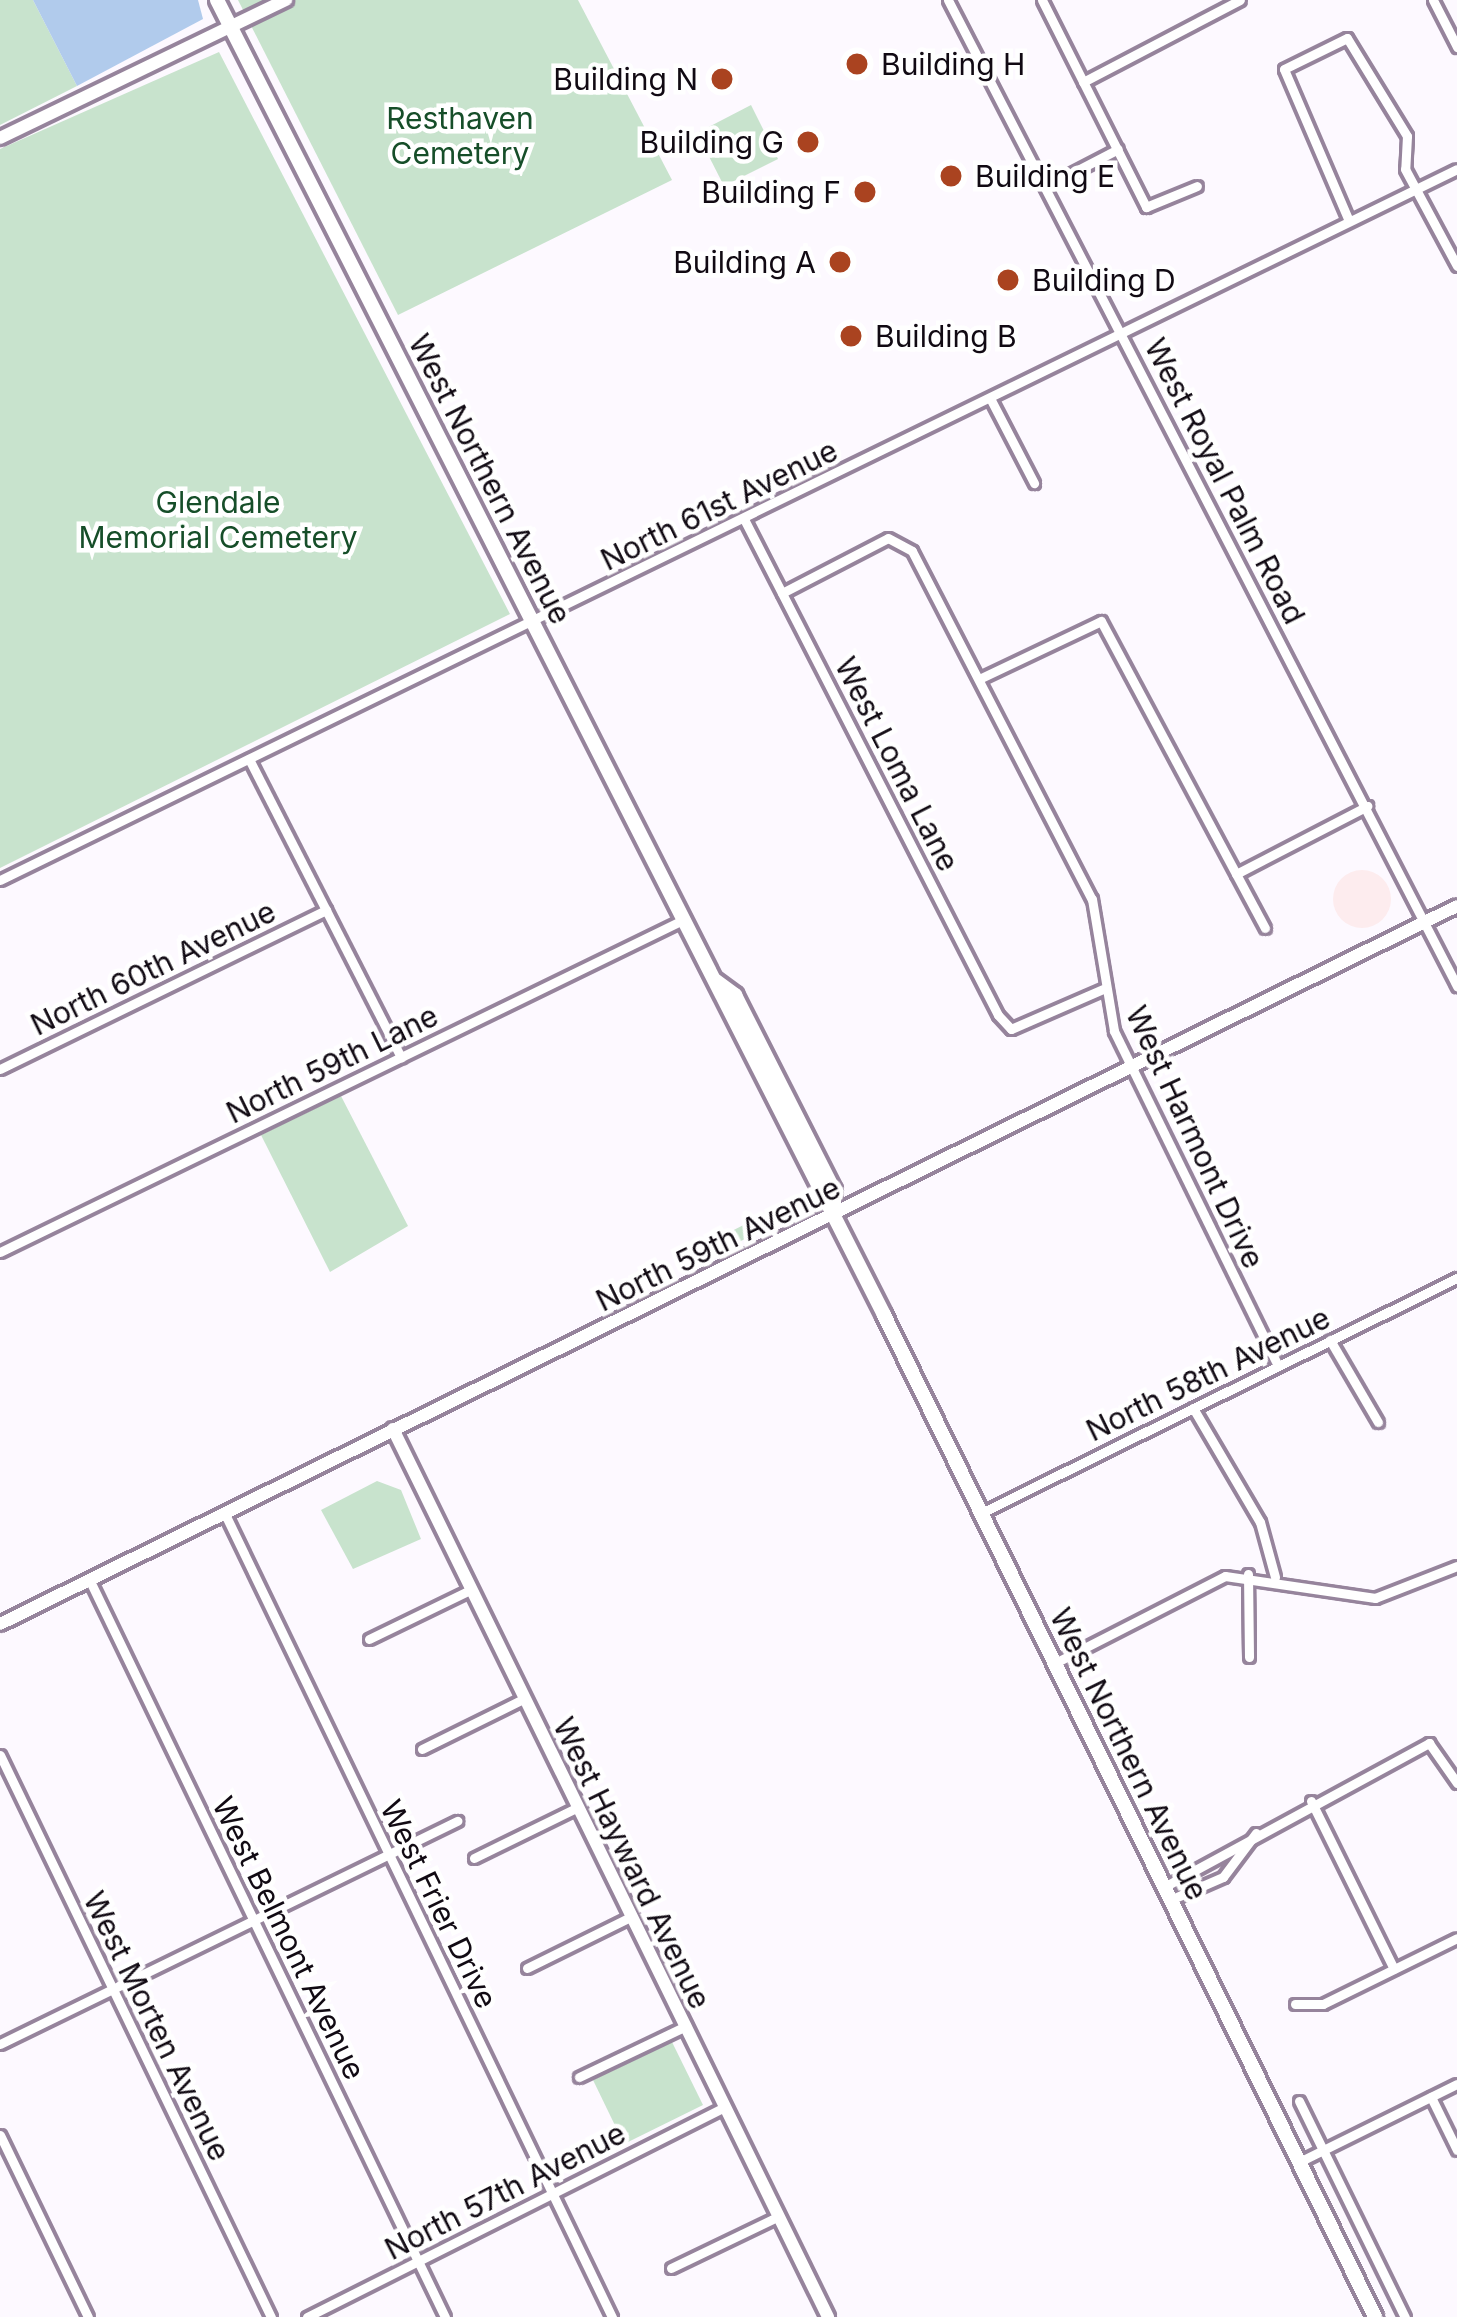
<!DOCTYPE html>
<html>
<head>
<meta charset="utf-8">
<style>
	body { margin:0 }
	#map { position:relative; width:1457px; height:2317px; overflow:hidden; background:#fdf9ff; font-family:Inter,sans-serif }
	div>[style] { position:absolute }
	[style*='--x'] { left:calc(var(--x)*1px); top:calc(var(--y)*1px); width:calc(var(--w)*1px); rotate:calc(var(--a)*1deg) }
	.industrial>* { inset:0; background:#fdecee }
	.round { border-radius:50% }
	.green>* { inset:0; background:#c8e3cd }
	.water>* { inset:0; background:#b1cbec }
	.roads { filter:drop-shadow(3px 0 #96849c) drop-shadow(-3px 0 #96849c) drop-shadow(0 3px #96849c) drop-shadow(0 -3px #96849c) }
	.street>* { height:9px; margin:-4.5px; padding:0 4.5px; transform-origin:4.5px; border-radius:4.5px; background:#fff }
	.secondary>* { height:12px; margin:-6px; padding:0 6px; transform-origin:6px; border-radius:6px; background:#fff }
	.primary>* { height:14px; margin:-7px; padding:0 7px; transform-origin:7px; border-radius:7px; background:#fff }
	.dots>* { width:33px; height:33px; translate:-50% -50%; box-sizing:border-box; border:6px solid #fff; border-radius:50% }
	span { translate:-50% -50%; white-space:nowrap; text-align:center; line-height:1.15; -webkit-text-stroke:9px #fff; paint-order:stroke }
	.poi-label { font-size:30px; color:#110a13 }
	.left { translate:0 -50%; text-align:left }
	.right { translate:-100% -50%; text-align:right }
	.park-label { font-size:30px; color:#164e29 }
	.street-label { font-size:30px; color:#110a13 }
</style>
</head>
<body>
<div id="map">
	<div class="industrial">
		<i class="round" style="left:1333px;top:870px;width:58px;height:58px"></i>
	</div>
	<div class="green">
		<i style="clip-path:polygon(0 0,33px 0,77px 86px,0 125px)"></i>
		<i style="clip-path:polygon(238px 0,578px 0,672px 180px,398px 315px)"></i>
		<i style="clip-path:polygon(219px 52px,510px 614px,0 868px,0 149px)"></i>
		<i style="clip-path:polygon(751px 105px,778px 159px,724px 186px,697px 133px)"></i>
		<i style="clip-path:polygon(341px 1096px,408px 1226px,330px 1272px,261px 1135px)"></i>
		<i style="clip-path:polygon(763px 1215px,769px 1227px,727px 1248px,724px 1235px)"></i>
		<i style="clip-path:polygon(377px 1481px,401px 1490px,421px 1539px,353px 1569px,321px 1510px)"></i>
		<i style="clip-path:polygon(672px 2042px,703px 2105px,624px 2144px,593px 2080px)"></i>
	</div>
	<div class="water">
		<i style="clip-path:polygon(33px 0,198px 0,203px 19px,77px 86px)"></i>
	</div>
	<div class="roads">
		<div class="street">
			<i style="--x:948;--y:0;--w:1110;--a:62.7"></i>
			<i style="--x:1042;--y:0;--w:232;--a:63.3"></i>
			<i style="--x:1146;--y:207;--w:55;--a:-22.4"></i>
			<i style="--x:1433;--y:0;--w:53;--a:62.9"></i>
			<i style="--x:1083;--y:82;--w:177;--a:-27.6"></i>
			<i style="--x:1045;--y:187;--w:82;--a:-27.5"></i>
			<i style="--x:1349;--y:221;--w:165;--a:-113.2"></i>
			<i style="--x:1284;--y:69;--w:70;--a:-26.2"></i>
			<i style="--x:1347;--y:38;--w:115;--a:58.5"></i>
			<i style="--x:1407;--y:136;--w:33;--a:93"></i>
			<i style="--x:1405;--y:169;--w:110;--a:61.8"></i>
			<i style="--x:990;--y:398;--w:96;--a:62.6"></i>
			<i style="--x:744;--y:519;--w:557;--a:62.88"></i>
			<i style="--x:998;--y:1015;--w:19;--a:47"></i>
			<i style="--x:1011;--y:1029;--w:100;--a:-23.5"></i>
			<i style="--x:782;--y:593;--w:119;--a:-27.4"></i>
			<i style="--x:888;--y:538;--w:27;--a:28"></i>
			<i style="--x:912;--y:551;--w:392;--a:62.7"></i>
			<i style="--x:1092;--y:899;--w:134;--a:80.5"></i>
			<i style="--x:1114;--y:1031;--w:373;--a:63.9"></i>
			<i style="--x:979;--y:679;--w:135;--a:-25.4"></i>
			<i style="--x:1101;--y:621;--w:348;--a:61.9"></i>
			<i style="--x:249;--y:759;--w:335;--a:63"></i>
			<i style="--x:1236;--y:874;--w:148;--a:-27.4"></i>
			<i style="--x:0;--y:880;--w:1621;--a:-26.01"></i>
			<i style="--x:0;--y:1069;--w:363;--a:-26"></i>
			<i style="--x:0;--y:1252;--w:762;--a:-25.93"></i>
			<i style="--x:1330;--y:1340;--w:95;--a:59.7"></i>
			<i style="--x:1193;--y:1408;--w:132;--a:59.6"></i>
			<i style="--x:1260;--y:1522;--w:57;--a:74.7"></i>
			<i style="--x:224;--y:1512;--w:894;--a:64.27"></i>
			<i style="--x:981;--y:1513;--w:531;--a:-26.28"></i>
			<i style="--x:1248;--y:1574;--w:83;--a:89.3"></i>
			<i style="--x:90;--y:1581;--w:817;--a:64.25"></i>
			<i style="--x:369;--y:1639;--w:114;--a:-25.9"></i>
			<i style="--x:1055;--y:1663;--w:191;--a:-27.1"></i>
			<i style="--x:1225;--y:1576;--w:152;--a:8.3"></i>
			<i style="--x:1375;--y:1598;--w:88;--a:-21.3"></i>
			<i style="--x:422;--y:1749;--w:115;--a:-26.3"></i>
			<i style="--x:0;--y:1755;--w:624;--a:64.26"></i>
			<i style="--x:1311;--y:1801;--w:187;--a:63.7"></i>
			<i style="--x:474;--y:1858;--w:116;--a:-26.1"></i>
			<i style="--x:1164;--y:1887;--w:302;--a:-28.5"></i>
			<i style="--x:1429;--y:1743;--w:49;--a:55"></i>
			<i style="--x:1170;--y:1900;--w:58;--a:-23.5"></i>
			<i style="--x:1223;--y:1877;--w:55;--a:-53.1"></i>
			<i style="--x:527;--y:1968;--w:117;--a:-26.3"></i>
			<i style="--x:1295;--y:2004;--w:28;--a:0"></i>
			<i style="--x:1323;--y:2004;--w:149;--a:-26.2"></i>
			<i style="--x:0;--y:2044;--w:509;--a:-26.01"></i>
			<i style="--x:579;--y:2077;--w:119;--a:-25.5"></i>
			<i style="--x:1431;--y:2097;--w:59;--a:63.9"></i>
			<i style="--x:1299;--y:2101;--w:241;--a:63.9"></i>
			<i style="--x:0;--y:2135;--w:202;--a:64.2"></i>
			<i style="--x:1299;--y:2162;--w:176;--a:-26.3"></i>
			<i style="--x:671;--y:2268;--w:120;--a:-25.7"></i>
			<i style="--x:307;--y:2317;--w:468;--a:-26.7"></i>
		</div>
		<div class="secondary">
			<i style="--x:0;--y:138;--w:318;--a:-25.8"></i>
			<i style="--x:393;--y:1429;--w:989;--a:63.9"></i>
			<i style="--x:0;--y:1624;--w:1624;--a:-26.23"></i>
		</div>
		<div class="primary">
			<i style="--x:217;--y:0;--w:1474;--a:63.1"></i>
			<i style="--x:884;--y:1315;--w:1116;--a:63.89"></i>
			<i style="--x:716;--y:981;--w:24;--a:36"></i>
			<i style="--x:735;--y:995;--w:219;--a:63.1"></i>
			<i style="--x:834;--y:1190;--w:25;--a:90"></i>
		</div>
	</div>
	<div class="dots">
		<i style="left:857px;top:64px;background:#aa4320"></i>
		<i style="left:722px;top:79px;background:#aa4320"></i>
		<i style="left:808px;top:142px;background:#aa4320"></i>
		<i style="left:951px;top:176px;background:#aa4320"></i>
		<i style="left:865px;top:192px;background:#aa4320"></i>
		<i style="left:840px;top:262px;background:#aa4320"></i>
		<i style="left:1008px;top:280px;background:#aa4320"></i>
		<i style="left:851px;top:336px;background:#aa4320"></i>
	</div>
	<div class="poi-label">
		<span class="left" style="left:881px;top:64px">Building H</span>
		<span class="right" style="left:698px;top:79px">Building N</span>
		<span class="right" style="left:784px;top:142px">Building G</span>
		<span class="left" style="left:975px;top:176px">Building E</span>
		<span class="right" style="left:841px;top:192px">Building F</span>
		<span class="right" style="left:816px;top:262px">Building A</span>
		<span class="left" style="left:1032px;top:280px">Building D</span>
		<span class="left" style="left:875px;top:336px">Building B</span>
	</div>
	<div class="park-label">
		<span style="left:460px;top:135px">Resthaven<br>Cemetery</span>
		<span style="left:218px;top:519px">Glendale<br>Memorial Cemetery</span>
	</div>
	<div class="street-label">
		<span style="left:490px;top:479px;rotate:63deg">West Northern Avenue</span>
		<span style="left:1225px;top:481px;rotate:63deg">West Royal Palm Road</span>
		<span style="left:719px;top:505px;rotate:-26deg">North 61st Avenue</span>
		<span style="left:897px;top:764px;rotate:63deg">West Loma Lane</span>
		<span style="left:153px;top:968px;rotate:-26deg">North 60th Avenue</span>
		<span style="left:332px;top:1064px;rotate:-26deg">North 59th Lane</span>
		<span style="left:1195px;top:1137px;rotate:65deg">West Harmont Drive</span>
		<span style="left:718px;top:1244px;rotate:-26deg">North 59th Avenue</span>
		<span style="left:1208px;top:1374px;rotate:-26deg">North 58th Avenue</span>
		<span style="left:1129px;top:1754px;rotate:64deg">West Northern Avenue</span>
		<span style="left:632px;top:1863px;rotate:64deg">West Hayward Avenue</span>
		<span style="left:439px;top:1904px;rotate:64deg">West Frier Drive</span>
		<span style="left:289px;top:1938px;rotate:64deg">West Belmont Avenue</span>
		<span style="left:157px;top:2026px;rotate:64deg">West Morten Avenue</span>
		<span style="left:505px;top:2191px;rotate:-27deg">North 57th Avenue</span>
	</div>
</div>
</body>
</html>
